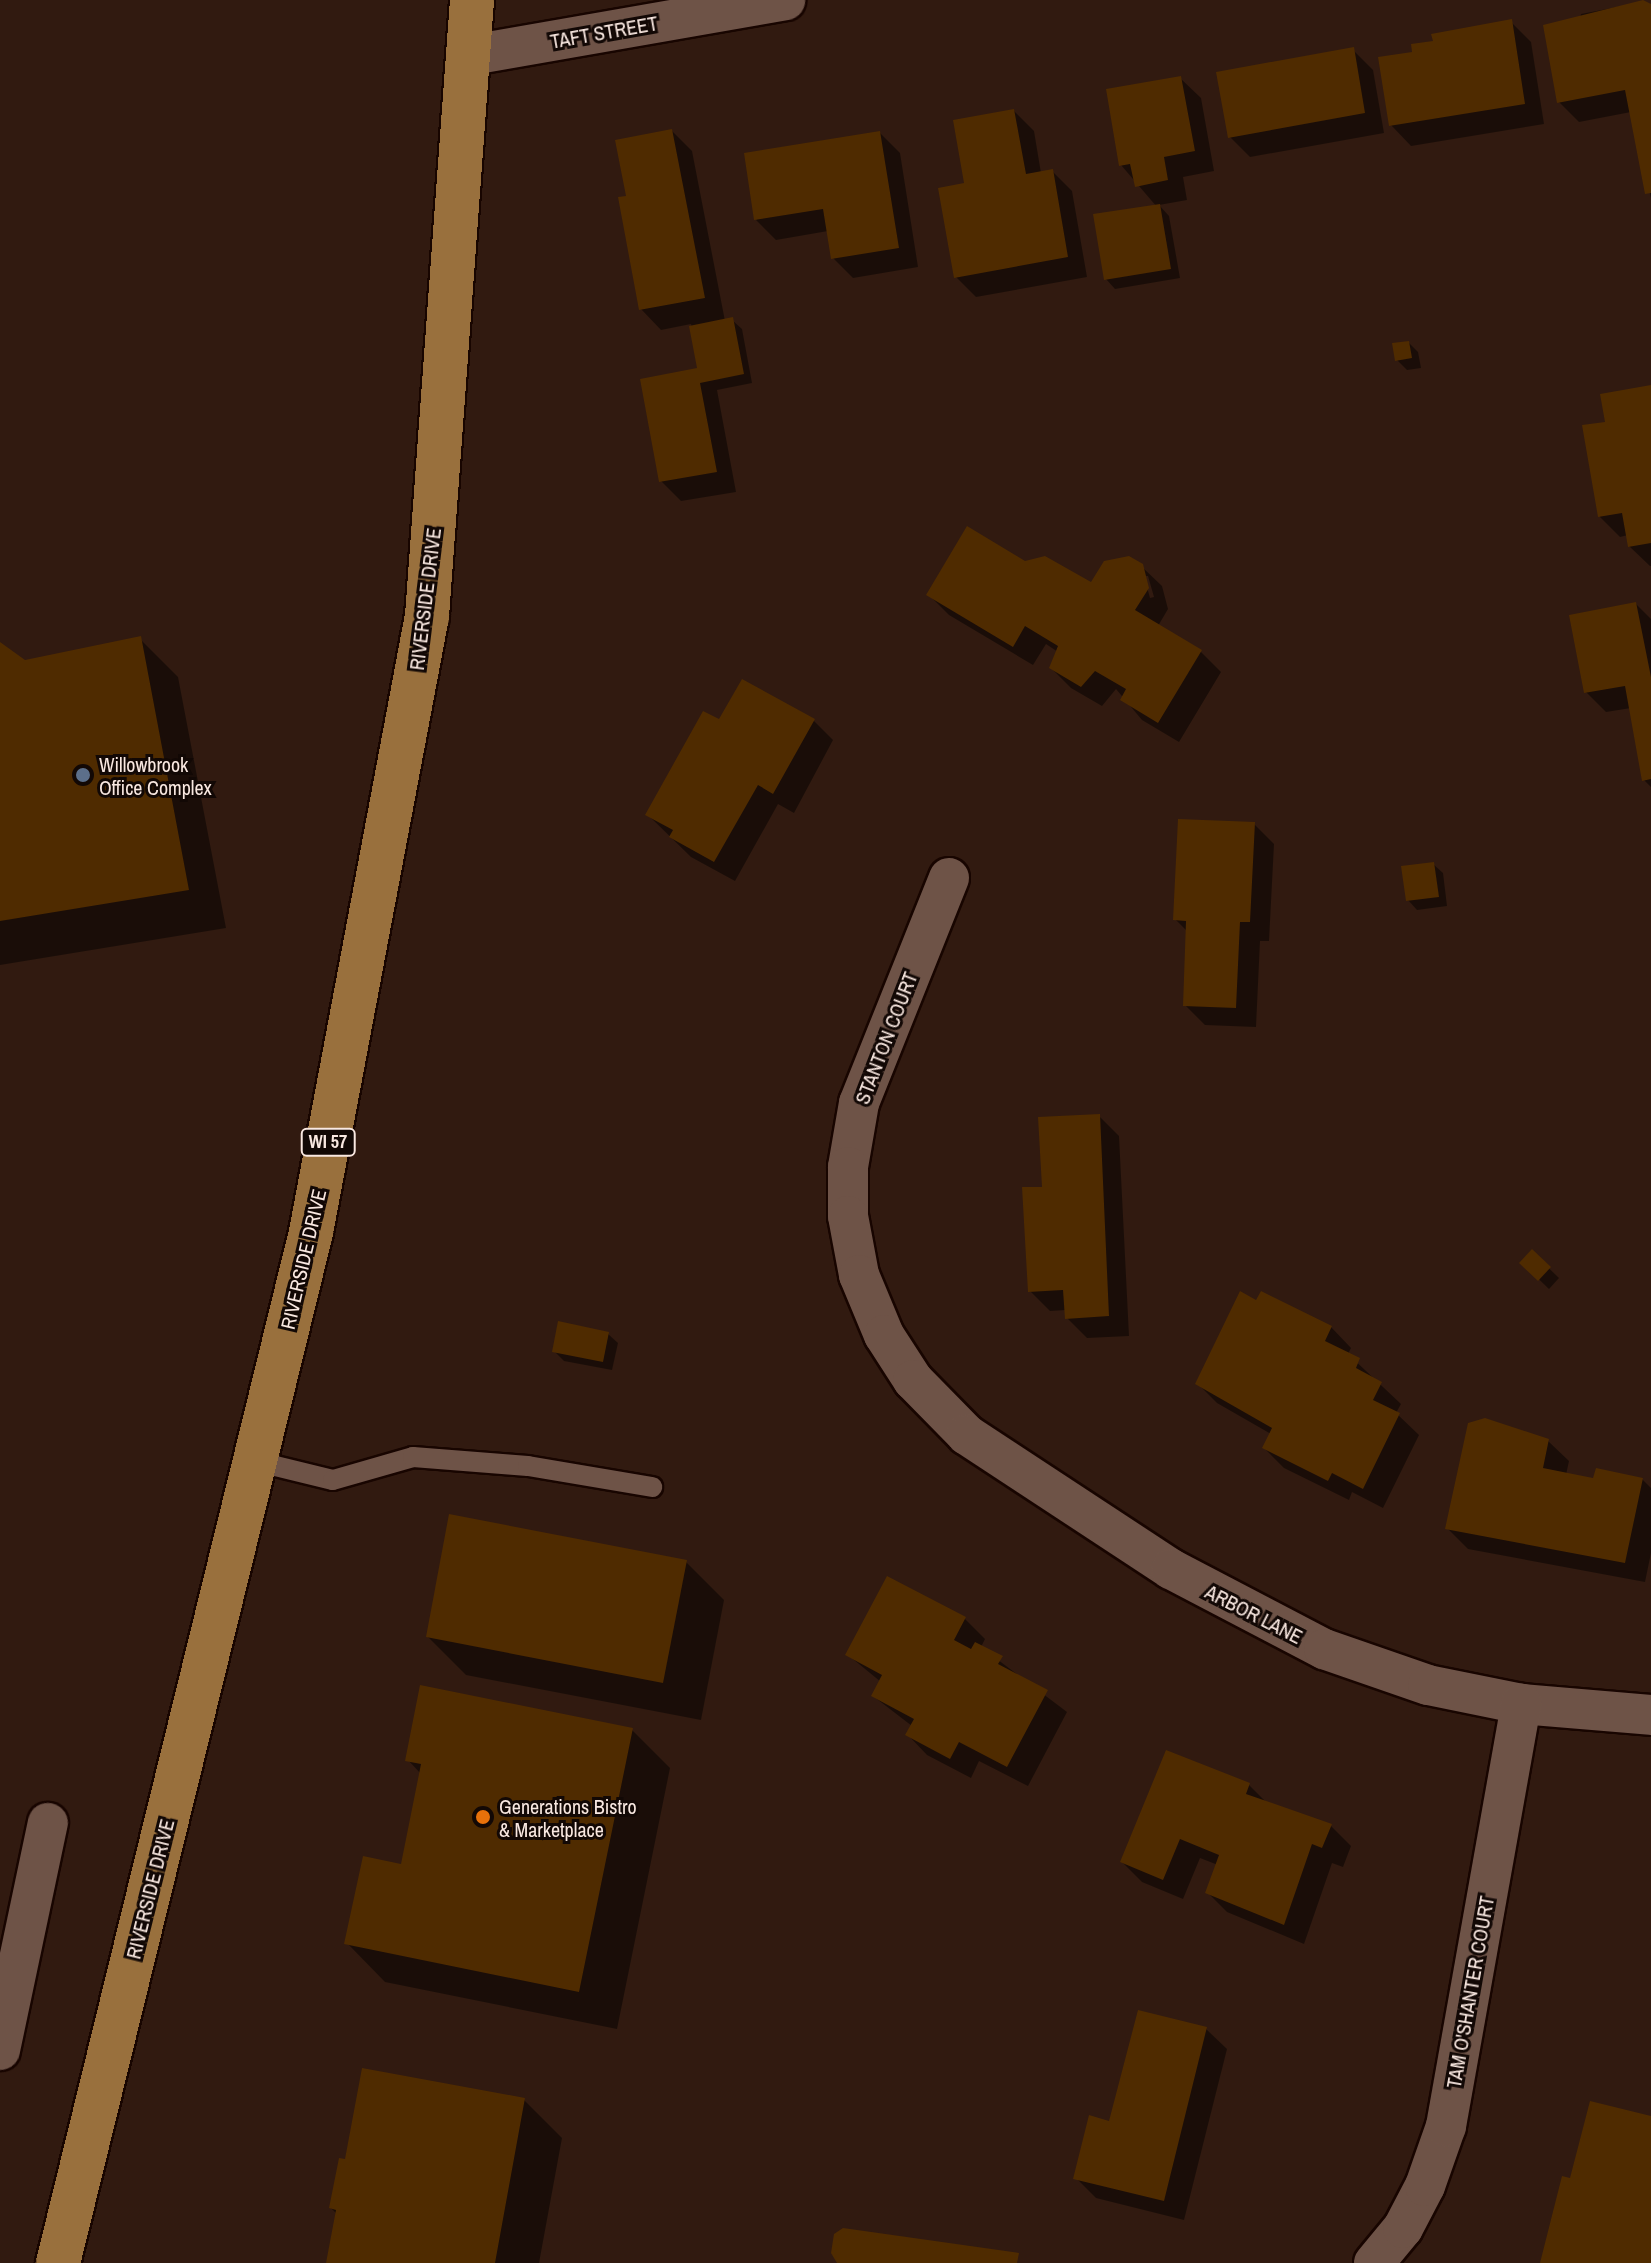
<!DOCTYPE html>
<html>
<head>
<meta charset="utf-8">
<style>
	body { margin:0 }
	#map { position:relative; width:1651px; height:2263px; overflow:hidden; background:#311a10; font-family:"Archivo Narrow",sans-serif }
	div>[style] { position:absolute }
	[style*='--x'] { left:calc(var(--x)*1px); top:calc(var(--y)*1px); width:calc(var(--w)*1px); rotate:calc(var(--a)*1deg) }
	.shadow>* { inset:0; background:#0007 }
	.building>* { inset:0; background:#4f2b00 }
	.roads { filter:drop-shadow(2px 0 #180500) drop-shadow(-2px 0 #180500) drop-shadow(0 2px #180500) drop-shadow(0 -2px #180500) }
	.lane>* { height:20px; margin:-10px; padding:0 10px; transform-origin:10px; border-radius:10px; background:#6e5347 }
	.street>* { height:40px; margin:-20px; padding:0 20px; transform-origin:20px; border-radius:20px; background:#6e5347 }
	.primary>* { height:44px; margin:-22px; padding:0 22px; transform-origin:22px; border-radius:22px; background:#99703d }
	.dots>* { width:22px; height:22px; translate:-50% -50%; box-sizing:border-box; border:4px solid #120805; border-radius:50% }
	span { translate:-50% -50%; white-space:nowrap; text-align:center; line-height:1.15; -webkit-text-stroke:6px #120805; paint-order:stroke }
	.shield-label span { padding:2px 6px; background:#120805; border:2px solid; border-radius:6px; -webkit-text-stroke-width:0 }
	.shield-label { font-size:18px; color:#f9e8e1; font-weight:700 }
	.street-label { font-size:20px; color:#f9e8e1 }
	.poi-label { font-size:20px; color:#f9e8e1 }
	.left { translate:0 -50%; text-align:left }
</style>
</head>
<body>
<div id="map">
	<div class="shadow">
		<i style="clip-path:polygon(1643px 2px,1651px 6px,1651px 198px,1631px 112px,1579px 122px,1559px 102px,1581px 14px)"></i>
		<i style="clip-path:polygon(1511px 22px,1531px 42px,1544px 124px,1411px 146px,1391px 125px,1415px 53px)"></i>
		<i style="clip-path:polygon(1353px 50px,1373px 70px,1384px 133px,1250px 157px,1230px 137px)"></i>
		<i style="clip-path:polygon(1180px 78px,1201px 98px,1214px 171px,1183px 177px,1187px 200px,1159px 205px,1169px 216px,1180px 278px,1115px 289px,1106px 279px,1157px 207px,1121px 165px)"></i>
		<i style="clip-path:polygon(1014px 111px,1034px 131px,1041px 173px,1052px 171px,1072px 191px,1087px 277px,976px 297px,956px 277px)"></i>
		<i style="clip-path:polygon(672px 131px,692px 151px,725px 321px,732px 320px,742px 329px,752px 383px,717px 390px,736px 492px,681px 501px,661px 481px,701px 374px,691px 324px,661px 330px,641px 309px,628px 197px)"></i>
		<i style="clip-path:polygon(880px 133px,900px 153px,918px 267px,853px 278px,833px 258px,828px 231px,776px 240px,756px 220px)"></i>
		<i style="clip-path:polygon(1409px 343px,1418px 352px,1421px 368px,1407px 370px,1397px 360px)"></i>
		<i style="clip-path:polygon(1651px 387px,1651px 566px,1650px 566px,1629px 546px,1628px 535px,1620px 537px,1600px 517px,1607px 424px)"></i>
		<i style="clip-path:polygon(evenodd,1025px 563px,1092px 585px,1141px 566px,1162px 586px,1168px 609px,1158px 626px,1201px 652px,1221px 672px,1179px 742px,1142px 720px,1116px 689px,1102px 706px,1071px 688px,1051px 668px,1058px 652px,1046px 644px,1033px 665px,949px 615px,929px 595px,1025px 563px,1144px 576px,1148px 576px,1154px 597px,1150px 598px,1144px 576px)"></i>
		<i style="clip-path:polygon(1636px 604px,1651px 619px,1651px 787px,1644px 780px,1631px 708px,1606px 712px,1586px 692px)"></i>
		<i style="clip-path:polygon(140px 639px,178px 677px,226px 928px,0 965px,0 645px,25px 662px)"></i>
		<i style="clip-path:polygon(813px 720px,833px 740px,794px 813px,778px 804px,735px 881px,691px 857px,647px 814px,720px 722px)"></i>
		<i style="clip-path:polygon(1254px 824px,1274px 844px,1269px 941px,1260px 941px,1256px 1027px,1205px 1025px,1185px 1005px,1188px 932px,1175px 919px)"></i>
		<i style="clip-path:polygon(1433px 864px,1443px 873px,1447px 906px,1417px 910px,1408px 900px)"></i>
		<i style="clip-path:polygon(1099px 1116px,1119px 1136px,1129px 1336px,1087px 1338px,1067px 1318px,1066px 1310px,1050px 1311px,1030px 1291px,1044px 1189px)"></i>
		<i style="clip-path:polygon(1532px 1252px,1559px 1278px,1549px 1289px,1522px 1263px)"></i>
		<i style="clip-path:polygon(1257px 1302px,1331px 1327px,1351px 1348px,1348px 1354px,1401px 1404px,1396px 1413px,1419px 1435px,1383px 1508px,1352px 1492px,1349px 1500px,1284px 1468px,1264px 1448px,1271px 1434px,1217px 1403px,1197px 1383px)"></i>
		<i style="clip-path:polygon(608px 1334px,618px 1343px,612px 1370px,564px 1361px,554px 1351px)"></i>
		<i style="clip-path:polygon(1486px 1420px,1548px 1441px,1569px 1461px,1566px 1475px,1595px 1481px,1642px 1479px,1651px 1488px,1651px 1553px,1645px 1582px,1468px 1549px,1448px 1529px)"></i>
		<i style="clip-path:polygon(686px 1562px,724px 1600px,701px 1720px,466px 1675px,428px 1637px)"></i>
		<i style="clip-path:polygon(965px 1619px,985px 1639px,981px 1647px,1067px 1712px,1028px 1786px,979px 1761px,971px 1778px,927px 1755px,907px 1734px,912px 1726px,873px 1696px,881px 1682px,848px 1655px)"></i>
		<i style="clip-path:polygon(632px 1730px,670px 1768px,617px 2029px,385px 1982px,347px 1943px,403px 1866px,421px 1774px,408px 1760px)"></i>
		<i style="clip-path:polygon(1249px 1785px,1268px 1804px,1331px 1826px,1351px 1846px,1343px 1867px,1332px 1863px,1304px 1944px,1227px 1912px,1207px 1892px,1218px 1865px,1200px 1858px,1183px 1899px,1142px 1882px,1122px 1862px)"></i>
		<i style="clip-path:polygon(1206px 2029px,1227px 2049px,1184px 2220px,1096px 2198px,1076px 2178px,1111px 2123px)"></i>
		<i style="clip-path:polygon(524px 2100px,562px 2138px,539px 2263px,328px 2263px,337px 2214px,331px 2208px)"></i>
	</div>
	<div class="building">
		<i style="clip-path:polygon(1643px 0,1651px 4px,1651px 193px,1645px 194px,1625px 90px,1557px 103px,1543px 25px)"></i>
		<i style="clip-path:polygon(1512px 19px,1525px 104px,1389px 126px,1378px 57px,1412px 52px,1411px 44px,1433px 41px,1431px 34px)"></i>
		<i style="clip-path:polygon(1354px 47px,1365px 113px,1228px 138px,1216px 72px)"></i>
		<i style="clip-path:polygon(1181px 76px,1195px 151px,1164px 157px,1168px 180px,1135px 187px,1130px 164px,1119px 166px,1106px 89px)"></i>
		<i style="clip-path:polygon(1014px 109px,1026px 174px,1053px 169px,1068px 257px,954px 278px,938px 188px,964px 183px,953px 120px)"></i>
		<i style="clip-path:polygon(672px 129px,705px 298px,639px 310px,618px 197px,626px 196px,615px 140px)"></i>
		<i style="clip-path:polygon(880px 131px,899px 248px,831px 259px,823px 209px,754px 220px,744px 153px)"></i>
		<i style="clip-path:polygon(1160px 204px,1171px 269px,1104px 280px,1093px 214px)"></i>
		<i style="clip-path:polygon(733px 317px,744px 374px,700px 383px,717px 472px,659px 482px,640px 379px,697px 368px,689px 326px)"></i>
		<i style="clip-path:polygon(1409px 341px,1412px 358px,1395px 361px,1392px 343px)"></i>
		<i style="clip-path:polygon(1651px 385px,1651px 543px,1628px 547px,1622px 513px,1598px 517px,1582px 425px,1605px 422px,1600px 394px)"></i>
		<i style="clip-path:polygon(967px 526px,1025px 561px,1045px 556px,1091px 582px,1104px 561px,1129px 556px,1143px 564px,1149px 588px,1135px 610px,1202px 650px,1158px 723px,1120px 700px,1126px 689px,1095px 671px,1081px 687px,1049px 668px,1058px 646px,1025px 626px,1013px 647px,926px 595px)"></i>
		<i style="clip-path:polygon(1636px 602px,1651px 677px,1651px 779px,1642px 781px,1625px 686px,1584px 693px,1569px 615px)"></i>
		<i style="clip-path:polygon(141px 636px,189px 890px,0 921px,0 642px,25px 660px)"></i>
		<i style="clip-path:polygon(742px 679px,815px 719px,773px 794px,758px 785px,714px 862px,669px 837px,673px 830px,645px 815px,703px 711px,719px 719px)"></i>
		<i style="clip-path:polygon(1178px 819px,1255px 822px,1250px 922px,1240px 922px,1236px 1008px,1183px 1006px,1186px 921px,1173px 920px)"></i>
		<i style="clip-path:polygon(1434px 862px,1439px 897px,1406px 901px,1401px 866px)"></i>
		<i style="clip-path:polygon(1100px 1114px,1109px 1316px,1065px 1319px,1063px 1290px,1028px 1292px,1022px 1187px,1042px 1187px,1038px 1117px)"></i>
		<i style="clip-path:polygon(1532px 1249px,1551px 1267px,1538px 1281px,1519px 1263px)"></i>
		<i style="clip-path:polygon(1240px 1291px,1256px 1300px,1261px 1291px,1332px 1326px,1325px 1341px,1360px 1358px,1356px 1368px,1382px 1382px,1373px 1400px,1400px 1413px,1363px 1489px,1332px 1473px,1328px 1481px,1262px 1448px,1272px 1428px,1195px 1384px)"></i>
		<i style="clip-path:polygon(558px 1321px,609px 1332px,603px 1362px,552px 1352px)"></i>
		<i style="clip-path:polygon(1485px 1418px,1549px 1439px,1543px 1468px,1593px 1478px,1596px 1468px,1643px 1478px,1625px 1563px,1445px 1529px,1468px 1423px)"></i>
		<i style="clip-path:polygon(449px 1514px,687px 1560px,663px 1683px,426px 1637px)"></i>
		<i style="clip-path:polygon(887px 1576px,966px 1617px,954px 1640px,971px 1649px,975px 1642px,1003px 1656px,998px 1664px,1048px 1690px,1007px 1767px,959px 1742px,950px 1759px,905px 1735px,914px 1719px,871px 1696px,882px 1675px,845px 1655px)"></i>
		<i style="clip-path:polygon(420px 1685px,633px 1728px,579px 1992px,344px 1944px,363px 1856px,401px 1864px,421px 1764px,405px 1761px)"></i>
		<i style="clip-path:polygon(1166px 1750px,1250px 1783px,1246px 1794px,1332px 1824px,1322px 1848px,1312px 1844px,1284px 1925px,1205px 1893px,1219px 1855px,1180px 1839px,1163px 1880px,1120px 1862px)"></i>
		<i style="clip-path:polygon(1138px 2010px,1207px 2027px,1164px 2201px,1073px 2179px,1089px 2115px,1109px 2121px)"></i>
		<i style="clip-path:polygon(362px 2068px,525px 2098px,495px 2263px,326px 2263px,336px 2210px,329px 2208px,339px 2158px,345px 2159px)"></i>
		<i style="clip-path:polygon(1590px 2101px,1651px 2116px,1651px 2263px,1540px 2263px,1562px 2176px,1570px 2178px)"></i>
		<i style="clip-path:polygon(843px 2228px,1019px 2253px,1017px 2263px,837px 2263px,831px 2253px,834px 2234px)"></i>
	</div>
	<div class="roads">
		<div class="lane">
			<i style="--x:255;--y:1461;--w:80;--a:13.7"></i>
			<i style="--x:333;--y:1480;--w:83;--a:-16"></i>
			<i style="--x:413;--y:1457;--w:115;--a:4.5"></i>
			<i style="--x:528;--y:1466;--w:126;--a:9.6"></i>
		</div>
		<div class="street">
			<i style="--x:471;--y:55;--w:319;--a:-9.9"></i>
			<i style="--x:949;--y:878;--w:242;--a:111.8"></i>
			<i style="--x:859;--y:1103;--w:65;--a:99.8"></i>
			<i style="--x:848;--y:1167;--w:49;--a:90"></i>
			<i style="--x:848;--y:1216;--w:60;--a:79.4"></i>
			<i style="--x:859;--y:1275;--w:65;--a:67.4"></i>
			<i style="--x:884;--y:1335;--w:54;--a:57.2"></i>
			<i style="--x:913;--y:1380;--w:77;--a:45.5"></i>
			<i style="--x:967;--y:1435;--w:244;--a:33.3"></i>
			<i style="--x:1171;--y:1569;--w:173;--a:27.6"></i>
			<i style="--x:1324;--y:1649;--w:110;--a:19.1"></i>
			<i style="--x:1428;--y:1685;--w:95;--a:11.5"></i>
			<i style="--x:1521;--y:1704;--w:130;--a:4.8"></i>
			<i style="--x:0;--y:2050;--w:232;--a:-78.1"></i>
			<i style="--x:1374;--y:2263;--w:45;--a:-50.4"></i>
			<i style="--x:1403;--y:2228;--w:47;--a:-62.4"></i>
			<i style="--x:1425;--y:2186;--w:64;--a:-70.7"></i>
			<i style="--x:1446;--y:2126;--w:429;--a:-79.9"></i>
		</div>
		<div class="primary">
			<i style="--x:58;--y:2263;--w:1062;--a:-76.21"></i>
			<i style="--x:311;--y:1232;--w:627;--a:-79.34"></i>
			<i style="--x:427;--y:616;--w:618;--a:-85.82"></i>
		</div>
	</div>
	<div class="dots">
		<i style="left:83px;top:775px;background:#5c6f8a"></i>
		<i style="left:483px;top:1817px;background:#e8710a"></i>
	</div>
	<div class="shield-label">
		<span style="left:328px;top:1142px">WI 57</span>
	</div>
	<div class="street-label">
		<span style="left:604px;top:32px;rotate:-10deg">TAFT STREET</span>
		<span style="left:425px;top:599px;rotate:-83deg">RIVERSIDE DRIVE</span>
		<span style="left:886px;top:1038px;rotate:-69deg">STANTON COURT</span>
		<span style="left:303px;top:1259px;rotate:-77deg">RIVERSIDE DRIVE</span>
		<span style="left:1254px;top:1614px;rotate:27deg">ARBOR LANE</span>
		<span style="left:150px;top:1889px;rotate:-76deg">RIVERSIDE DRIVE</span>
		<span style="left:1470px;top:1992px;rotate:-80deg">TAM O'SHANTER COURT</span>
	</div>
	<div class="poi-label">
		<span class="left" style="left:99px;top:776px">Willowbrook<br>Office Complex</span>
		<span class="left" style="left:499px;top:1818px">Generations Bistro<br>&amp; Marketplace</span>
	</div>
</div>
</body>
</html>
